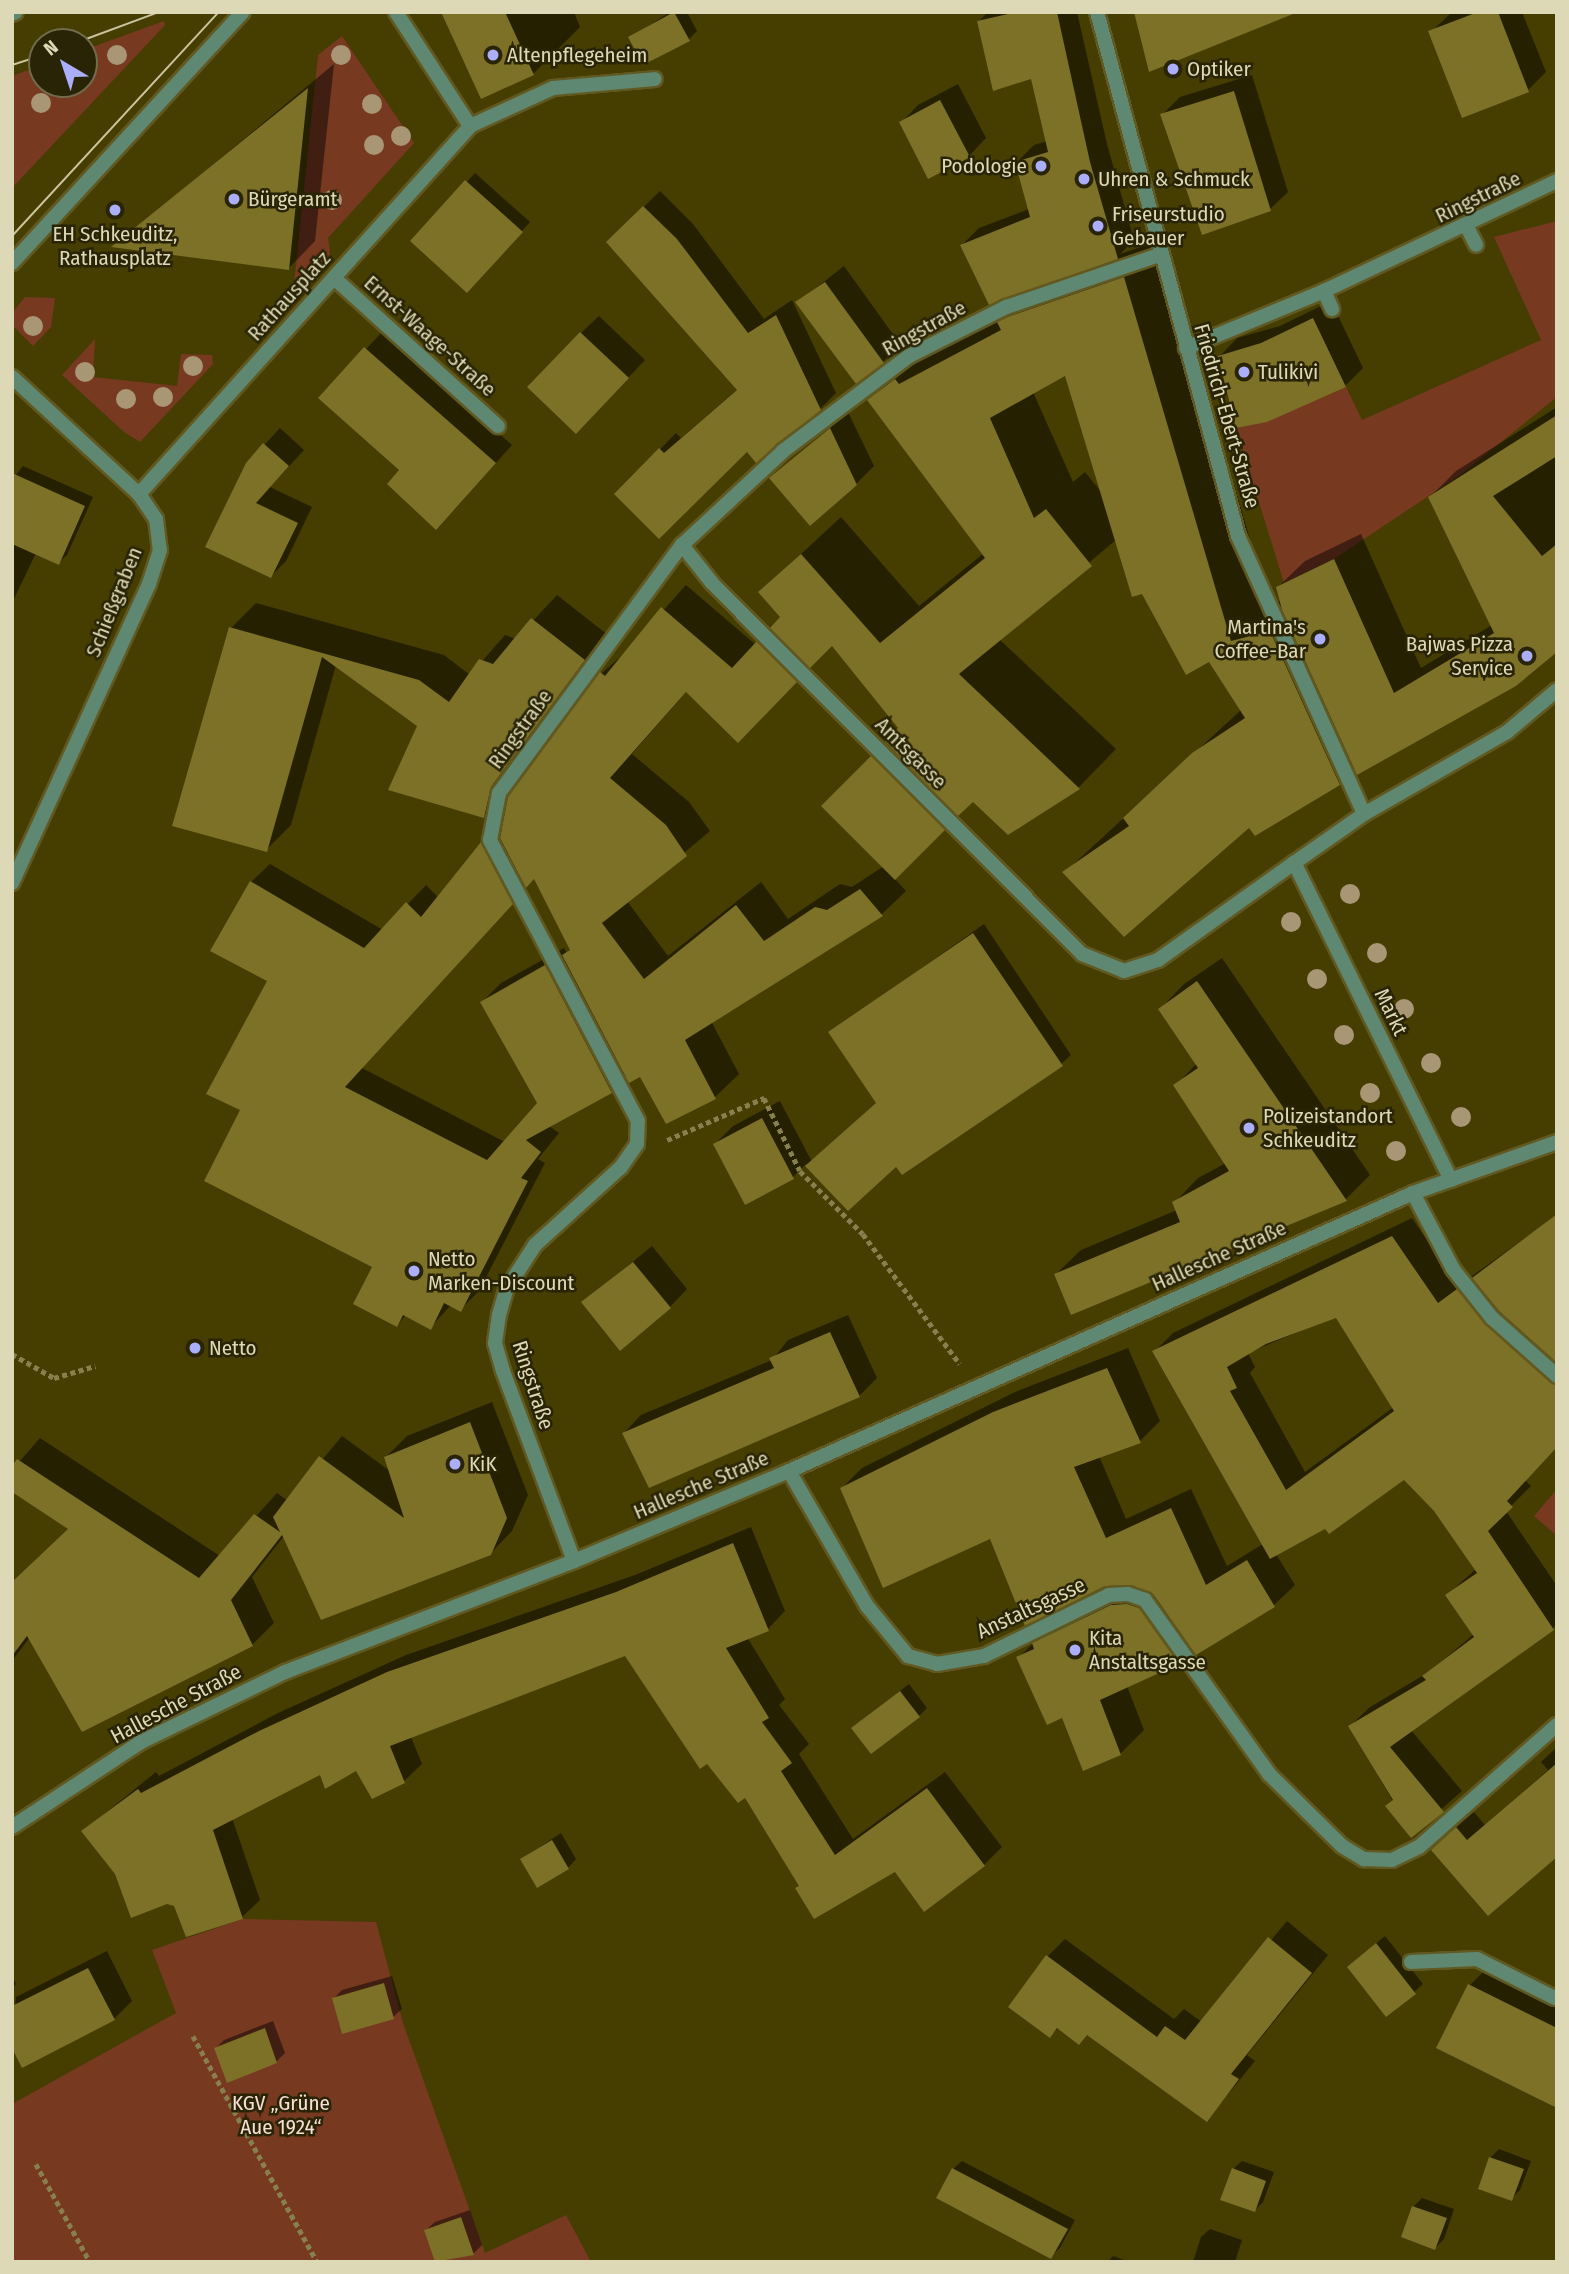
<!DOCTYPE html>
<html>
<head>
<meta charset="utf-8">
<style>
	body { margin:0 }
	#map { position:relative; width:1569px; height:2274px; overflow:hidden; background:#463d00; font-family:"Fira Sans Condensed",sans-serif }
	div>[style] { position:absolute }
	[style*='--x'] { left:calc(var(--x)*1px); top:calc(var(--y)*1px); width:calc(var(--w)*1px); rotate:calc(var(--a)*1deg) }
	.green>* { inset:0; background:#783921 }
	.shadow>* { inset:0; background:#0007 }
	.building>* { inset:0; background:#7c7126 }
	.path>* { height:4.5px; margin-top:-2.25px; transform-origin:0; background:repeating-linear-gradient(90deg,#87804e 0 5px,transparent 0 8.5px) }
	.roads { filter:drop-shadow(2px 0 #615921) drop-shadow(-2px 0 #615921) drop-shadow(0 2px #615921) drop-shadow(0 -2px #615921) }
	.service>* { height:14px; margin:-7px; padding:0 7px; transform-origin:7px; border-radius:7px; background:#5e8872 }
	.minor>* { height:14px; margin:-7px; padding:0 7px; transform-origin:7px; border-radius:7px; background:#5e8872 }
	.tertiary>* { height:14px; margin:-7px; padding:0 7px; transform-origin:7px; border-radius:7px; background:#5e8872 }
	.tram>* { height:2px; margin:-1px; padding:0 1px; transform-origin:1px; border-radius:1px; background:#c9c49d }
	.trees>* { width:20px; height:20px; margin:-10px; border-radius:50%; background:#a89675 }
	.dots>* { width:19px; height:19px; translate:-50% -50%; box-sizing:border-box; border:4px solid #292405; border-radius:50% }
	span { translate:-50% -50%; white-space:nowrap; text-align:center; line-height:1.15; -webkit-text-stroke:5px #292405; paint-order:stroke }
	.poi-label { font-size:21px; color:#ddd8b5 }
	.left { translate:0 -50%; text-align:left }
	.right { translate:-100% -50%; text-align:right }
	.street-label { font-size:21px; color:#ddd8b5 }
	.park-label { font-size:21px; color:#f8ded4 }
	.frame { position:absolute; inset:0; border:14px solid #ddd8b5; pointer-events:none }
	.north { position:absolute; left:28px; top:28px; width:70px; height:70px; box-sizing:border-box; background:#292405; border:2px solid #716c4b; border-radius:50%; rotate:321deg; font-size:19px; font-weight:700; line-height:28px; text-align:center; color:#ddd8b5 }
	.north::after { content:''; display:block; margin:auto; width:24px; height:32px; background:#abaffb; clip-path:polygon(50% 0,100% 100%,50% 72%,0 100%) }
</style>
</head>
<body>
<div id="map">
	<div class="green">
		<i style="clip-path:polygon(164px 21px,165px 25px,12px 188px,12px 76px,42px 65px,42px 84px,84px 84px,84px 50px)"></i>
		<i style="clip-path:polygon(342px 36px,414px 143px,328px 238px,331px 259px,309px 286px,294px 284px,318px 55px)"></i>
		<i style="clip-path:polygon(1557px 221px,1557px 397px,1460px 475px,1334px 559px,1284px 583px,1236px 428px,1269px 421px,1346px 387px,1362px 420px,1541px 340px,1494px 237px)"></i>
		<i style="clip-path:polygon(25px 297px,55px 298px,51px 327px,33px 346px,12px 325px,12px 313px)"></i>
		<i style="clip-path:polygon(95px 339px,93px 377px,177px 386px,181px 354px,212px 355px,213px 364px,140px 442px,124px 432px,62px 375px)"></i>
		<i style="clip-path:polygon(1557px 1489px,1557px 1536px,1534px 1516px)"></i>
		<i style="clip-path:polygon(243px 1919px,376px 1922px,403px 2023px,485px 2253px,566px 2215px,591px 2262px,12px 2262px,12px 2104px,176px 2013px,152px 1950px)"></i>
	</div>
	<div class="shadow">
		<i style="clip-path:polygon(443px 12px,574px 12px,580px 27px,533px 74px)"></i>
		<i style="clip-path:polygon(670px 12px,687px 12px,697px 31px,689px 39px,630px 38px)"></i>
		<i style="clip-path:polygon(evenodd,988px 12px,1077px 12px,1107px 144px,1134px 240px,1120px 254px,1162px 240px,1269px 604px,1282px 601px,1278px 587px,1305px 561px,1361px 534px,1421px 668px,1492px 625px,1430px 497px,1456px 471px,1557px 407px,1557px 650px,1355px 767px,1339px 783px,1249px 825px,1065px 872px,1241px 710px,1210px 660px,1117px 539px,999px 639px,1116px 749px,1079px 787px,1008px 833px,973px 799px,894px 878px,906px 891px,882px 914px,711px 1021px,739px 1074px,715px 1097px,666px 1122px,641px 1075px,627px 1075px,611px 1091px,549px 1126px,559px 1133px,538px 1159px,545px 1163px,479px 1291px,460px 1310px,451px 1305px,430px 1328px,406px 1315px,397px 1325px,374px 1266px,242px 1109px,270px 980px,251px 882px,270px 864px,383px 930px,426px 885px,438px 897px,500px 825px,503px 831px,510px 798px,602px 673px,627px 651px,686px 585px,756px 645px,782px 617px,760px 592px,841px 517px,919px 606px,984px 553px,870px 400px,908px 362px,1017px 304px,1035px 286px,962px 245px,979px 228px,1029px 209px,1017px 162px,1034px 145px,1047px 141px,1032px 77px,979px 21px,988px 12px,1066px 374px,1103px 494px,1085px 472px,1073px 482px,1033px 392px,1066px 374px,988px 12px,832px 644px,901px 729px,824px 806px,884px 866px,852px 887px,840px 884px,788px 919px,761px 882px,668px 956px,627px 901px,710px 831px,689px 802px,632px 754px,687px 691px,761px 717px,832px 644px,988px 12px,535px 877px,571px 948px,567px 953px,564px 948px,501px 983px,482px 1002px,539px 1103px,505px 1142px,362px 1068px,535px 877px)"></i>
		<i style="clip-path:polygon(1452px 12px,1522px 12px,1546px 72px,1528px 90px,1431px 32px)"></i>
		<i style="clip-path:polygon(334px 64px,315px 241px,289px 268px,115px 246px)"></i>
		<i style="clip-path:polygon(1252px 75px,1288px 192px,1270px 209px,1162px 115px,1180px 97px)"></i>
		<i style="clip-path:polygon(958px 84px,986px 138px,969px 156px,901px 123px,918px 105px)"></i>
		<i style="clip-path:polygon(475px 173px,530px 222px,476px 282px,413px 241px)"></i>
		<i style="clip-path:polygon(660px 191px,693px 224px,764px 319px,792px 300px,836px 393px,820px 409px,747px 450px,616px 494px,676px 433px,681px 438px,738px 389px,608px 242px)"></i>
		<i style="clip-path:polygon(844px 266px,900px 344px,883px 362px,797px 303px)"></i>
		<i style="clip-path:polygon(1331px 301px,1363px 368px,1345px 386px,1220px 356px,1237px 338px,1280px 326px)"></i>
		<i style="clip-path:polygon(599px 316px,645px 360px,594px 414px,581px 333px)"></i>
		<i style="clip-path:polygon(383px 331px,512px 445px,454px 510px,320px 398px)"></i>
		<i style="clip-path:polygon(848px 412px,874px 466px,856px 484px,771px 478px)"></i>
		<i style="clip-path:polygon(280px 428px,304px 450px,270px 487px,312px 507px,286px 561px,271px 576px,247px 464px)"></i>
		<i style="clip-path:polygon(23px 466px,93px 497px,67px 555px,58px 563px,36px 553px,12px 603px,12px 480px)"></i>
		<i style="clip-path:polygon(557px 595px,608px 635px,509px 792px,484px 816px,419px 725px,336px 665px,291px 825px,266px 850px,231px 628px,256px 603px,444px 655px,470px 675px,505px 635px,516px 639px)"></i>
		<i style="clip-path:polygon(984px 924px,1071px 1055px,1061px 1064px,896px 1165px,849px 1209px,806px 1164px,793px 1177px,715px 1144px,733px 1126px,780px 1101px,812px 1162px,878px 1102px,831px 1032px)"></i>
		<i style="clip-path:polygon(1222px 958px,1370px 1175px,1346px 1199px,1072px 1312px,1056px 1274px,1081px 1250px,1177px 1210px,1174px 1203px,1198px 1178px,1226px 1163px,1176px 1085px,1197px 1063px,1160px 1009px,1184px 984px)"></i>
		<i style="clip-path:polygon(evenodd,1557px 1215px,1557px 1446px,1525px 1480px,1531px 1486px,1506px 1511px,1557px 1586px,1557px 1625px,1411px 1730px,1462px 1791px,1412px 1835px,1350px 1726px,1370px 1707px,1429px 1672px,1474px 1634px,1447px 1595px,1476px 1569px,1436px 1510px,1404px 1477px,1276px 1554px,1295px 1585px,1274px 1605px,1196px 1652px,1193px 1647px,1178px 1662px,1127px 1686px,1144px 1730px,1120px 1754px,1063px 1716px,1018px 1658px,1057px 1620px,1134px 1583px,842px 1488px,862px 1468px,1015px 1392px,1128px 1348px,1160px 1421px,1140px 1441px,1099px 1456px,1126px 1519px,1191px 1489px,1227px 1566px,1263px 1544px,1154px 1352px,1173px 1333px,1412px 1218px,1458px 1286px,1557px 1215px,1337px 1316px,1394px 1407px,1305px 1472px,1250px 1373px,1255px 1367px,1248px 1353px,1337px 1316px)"></i>
		<i style="clip-path:polygon(652px 1246px,687px 1289px,670px 1307px,584px 1302px)"></i>
		<i style="clip-path:polygon(848px 1315px,877px 1378px,859px 1396px,624px 1433px,641px 1415px,772px 1360px,788px 1340px)"></i>
		<i style="clip-path:polygon(492px 1402px,528px 1495px,512px 1531px,490px 1554px,284px 1536px,252px 1577px,274px 1623px,252px 1645px,30px 1637px,12px 1661px,12px 1584px,70px 1528px,12px 1470px,40px 1438px,220px 1556px,277px 1493px,288px 1501px,342px 1436px,390px 1471px,386px 1457px,407px 1436px)"></i>
		<i style="clip-path:polygon(751px 1527px,785px 1611px,768px 1629px,747px 1637px,785px 1699px,779px 1705px,809px 1744px,799px 1754px,853px 1839px,945px 1772px,1002px 1847px,984px 1865px,895px 1869px,801px 1885px,746px 1796px,625px 1654px,411px 1737px,422px 1764px,404px 1781px,357px 1769px,321px 1773px,232px 1818px,260px 1900px,242px 1917px,176px 1904px,117px 1873px,83px 1831px,156px 1772px,159px 1776px,278px 1713px,406px 1655px,635px 1575px)"></i>
		<i style="clip-path:polygon(909px 1684px,927px 1708px,919px 1716px,862px 1720px)"></i>
		<i style="clip-path:polygon(1557px 1747px,1557px 1854px,1488px 1914px,1449px 1833px,1474px 1812px,1485px 1825px,1548px 1770px,1541px 1762px)"></i>
		<i style="clip-path:polygon(561px 1833px,576px 1859px,568px 1868px,522px 1859px)"></i>
		<i style="clip-path:polygon(1287px 1921px,1328px 1955px,1247px 2055px,1255px 2061px,1207px 2120px,1088px 2033px,1059px 2027px,1050px 2036px,1048px 1956px,1065px 1939px,1174px 2019px,1184px 2009px,1202px 2022px)"></i>
		<i style="clip-path:polygon(1385px 1936px,1423px 1984px,1414px 1992px,1357px 1959px)"></i>
		<i style="clip-path:polygon(107px 1951px,132px 2001px,114px 2019px,12px 2044px,16px 1997px)"></i>
		<i style="clip-path:polygon(1491px 1964px,1557px 1995px,1557px 2106px,1470px 1985px)"></i>
		<i style="clip-path:polygon(12px 1976px,16px 1984px,12px 1988px)"></i>
		<i style="clip-path:polygon(392px 1976px,402px 2009px,393px 2017px,334px 1998px,342px 1990px)"></i>
		<i style="clip-path:polygon(273px 2021px,285px 2053px,276px 2062px,216px 2048px,224px 2040px)"></i>
		<i style="clip-path:polygon(1499px 2149px,1531px 2161px,1520px 2190px,1511px 2199px,1490px 2158px)"></i>
		<i style="clip-path:polygon(962px 2161px,1075px 2220px,1060px 2248px,1051px 2256px,953px 2169px)"></i>
		<i style="clip-path:polygon(1242px 2161px,1274px 2172px,1263px 2202px,1255px 2210px,1233px 2169px)"></i>
		<i style="clip-path:polygon(1422px 2198px,1454px 2209px,1444px 2239px,1435px 2248px,1413px 2207px)"></i>
		<i style="clip-path:polygon(470px 2210px,482px 2245px,473px 2254px,437px 2262px,426px 2230px,435px 2222px)"></i>
		<i style="clip-path:polygon(1210px 2229px,1242px 2240px,1235px 2262px,1193px 2262px,1201px 2237px)"></i>
		<i style="clip-path:polygon(1113px 2256px,1130px 2262px,1108px 2262px)"></i>
	</div>
	<div class="building">
		<i style="clip-path:polygon(441px 12px,505px 12px,534px 75px,481px 99px)"></i>
		<i style="clip-path:polygon(674px 12px,690px 41px,643px 65px,628px 37px)"></i>
		<i style="clip-path:polygon(1017px 12px,1057px 12px,1090px 162px,1118px 259px,989px 305px,960px 245px,1030px 217px,1015px 162px,1048px 152px,1031px 79px,993px 91px,977px 21px)"></i>
		<i style="clip-path:polygon(1134px 12px,1293px 12px,1293px 14px,1149px 72px)"></i>
		<i style="clip-path:polygon(1478px 12px,1498px 12px,1529px 92px,1462px 118px,1428px 31px)"></i>
		<i style="clip-path:polygon(308px 88px,289px 270px,111px 247px,231px 150px)"></i>
		<i style="clip-path:polygon(1234px 91px,1271px 211px,1202px 235px,1160px 114px)"></i>
		<i style="clip-path:polygon(940px 100px,970px 157px,928px 179px,899px 122px)"></i>
		<i style="clip-path:polygon(465px 180px,523px 232px,467px 293px,410px 241px)"></i>
		<i style="clip-path:polygon(643px 206px,677px 239px,748px 333px,776px 315px,821px 410px,756px 463px,747px 452px,659px 539px,614px 494px,659px 448px,664px 453px,737px 390px,606px 242px)"></i>
		<i style="clip-path:polygon(1124px 277px,1231px 641px,1270px 631px,1340px 785px,1255px 836px,1249px 828px,1124px 937px,1062px 872px,1129px 826px,1123px 818px,1192px 753px,1245px 718px,1209px 662px,1186px 675px,1142px 594px,1132px 597px,1065px 376px,990px 418px,1034px 518px,1046px 509px,1092px 566px,959px 674px,1080px 789px,1008px 835px,973px 802px,958px 816px,885px 742px,898px 728px,832px 646px,810px 668px,770px 628px,780px 617px,758px 592px,801px 554px,880px 643px,985px 558px,867px 400px,895px 379px,899px 384px,1001px 330px,997px 322px,1010px 316px)"></i>
		<i style="clip-path:polygon(825px 282px,884px 363px,856px 384px,795px 302px)"></i>
		<i style="clip-path:polygon(1313px 318px,1346px 387px,1267px 422px,1236px 428px,1218px 356px,1261px 343px)"></i>
		<i style="clip-path:polygon(580px 332px,629px 378px,576px 434px,527px 387px)"></i>
		<i style="clip-path:polygon(364px 347px,496px 463px,436px 530px,387px 484px,399px 470px,318px 398px)"></i>
		<i style="clip-path:polygon(1557px 415px,1557px 456px,1493px 496px,1542px 556px,1557px 544px,1557px 652px,1516px 686px,1357px 775px,1282px 610px,1276px 587px,1334px 559px,1394px 693px,1494px 633px,1428px 497px)"></i>
		<i style="clip-path:polygon(830px 428px,857px 485px,810px 526px,769px 478px)"></i>
		<i style="clip-path:polygon(263px 443px,289px 466px,256px 503px,298px 523px,271px 578px,205px 547px,246px 463px)"></i>
		<i style="clip-path:polygon(12px 473px,85px 506px,59px 565px,12px 544px)"></i>
		<i style="clip-path:polygon(661px 607px,732px 668px,757px 641px,797px 682px,738px 743px,686px 692px,610px 778px,666px 825px,687px 856px,602px 923px,644px 979px,736px 905px,764px 941px,815px 907px,827px 910px,860px 889px,883px 916px,685px 1040px,716px 1099px,666px 1124px,640px 1077px,629px 1083px,562px 955px,570px 950px,534px 879px,526px 888px,500px 838px,508px 797px,600px 672px,605px 676px)"></i>
		<i style="clip-path:polygon(531px 618px,585px 660px,491px 787px,484px 818px,388px 790px,417px 726px,322px 657px,267px 852px,172px 826px,229px 627px,419px 680px,449px 702px,479px 659px,493px 664px)"></i>
		<i style="clip-path:polygon(871px 756px,945px 830px,895px 880px,821px 806px)"></i>
		<i style="clip-path:polygon(481px 842px,513px 904px,345px 1087px,487px 1160px,537px 1103px,480px 1002px,545px 965px,612px 1093px,526px 1140px,541px 1152px,521px 1178px,528px 1181px,461px 1312px,444px 1303px,431px 1330px,403px 1315px,397px 1327px,353px 1304px,372px 1267px,204px 1181px,240px 1110px,206px 1094px,267px 981px,210px 951px,250px 881px,364px 948px,406px 902px,421px 917px)"></i>
		<i style="clip-path:polygon(973px 933px,1063px 1066px,902px 1175px,896px 1167px,848px 1211px,805px 1166px,876px 1103px,828px 1032px)"></i>
		<i style="clip-path:polygon(1197px 981px,1347px 1201px,1071px 1315px,1054px 1274px,1180px 1222px,1172px 1202px,1229px 1171px,1173px 1085px,1198px 1068px,1158px 1009px)"></i>
		<i style="clip-path:polygon(762px 1118px,794px 1179px,745px 1205px,713px 1144px)"></i>
		<i style="clip-path:polygon(1557px 1214px,1557px 1363px,1499px 1311px,1472px 1278px)"></i>
		<i style="clip-path:polygon(evenodd,1392px 1236px,1438px 1303px,1457px 1289px,1486px 1325px,1557px 1385px,1557px 1447px,1507px 1501px,1513px 1507px,1488px 1531px,1554px 1630px,1390px 1747px,1444px 1812px,1411px 1838px,1385px 1806px,1393px 1800px,1348px 1726px,1426px 1680px,1422px 1676px,1474px 1637px,1445px 1595px,1477px 1573px,1434px 1511px,1404px 1480px,1329px 1534px,1325px 1529px,1270px 1559px,1152px 1351px,1392px 1236px,1336px 1318px,1394px 1411px,1286px 1490px,1230px 1391px,1237px 1388px,1227px 1367px,1266px 1344px,1336px 1318px)"></i>
		<i style="clip-path:polygon(633px 1262px,671px 1308px,620px 1351px,581px 1302px)"></i>
		<i style="clip-path:polygon(830px 1332px,860px 1397px,649px 1488px,622px 1433px,774px 1368px,769px 1358px)"></i>
		<i style="clip-path:polygon(1107px 1368px,1141px 1443px,1074px 1467px,1106px 1538px,1171px 1508px,1206px 1585px,1247px 1560px,1275px 1607px,1196px 1655px,1153px 1594px,1131px 1585px,1105px 1586px,1025px 1626px,990px 1539px,883px 1588px,840px 1488px,993px 1412px)"></i>
		<i style="clip-path:polygon(470px 1422px,507px 1518px,491px 1555px,321px 1620px,282px 1535px,231px 1600px,253px 1646px,82px 1732px,27px 1636px,12px 1656px,12px 1582px,68px 1529px,12px 1492px,12px 1466px,17px 1459px,199px 1578px,254px 1514px,280px 1532px,273px 1517px,319px 1456px,404px 1518px,384px 1457px)"></i>
		<i style="clip-path:polygon(733px 1543px,769px 1631px,726px 1648px,769px 1718px,762px 1722px,792px 1763px,781px 1771px,835px 1855px,927px 1788px,985px 1866px,924px 1912px,895px 1872px,814px 1919px,795px 1888px,799px 1886px,745px 1798px,738px 1803px,707px 1764px,700px 1769px,625px 1656px,390px 1746px,405px 1783px,372px 1799px,356px 1771px,325px 1789px,320px 1775px,213px 1830px,243px 1919px,186px 1937px,174px 1906px,167px 1904px,131px 1918px,115px 1874px,81px 1831px,138px 1789px,141px 1793px,259px 1731px,387px 1672px,616px 1592px)"></i>
		<i style="clip-path:polygon(1127px 1604px,1139px 1608px,1179px 1664px,1100px 1700px,1121px 1755px,1083px 1771px,1062px 1718px,1047px 1725px,1016px 1657px,1034px 1649px,1032px 1643px,1111px 1605px)"></i>
		<i style="clip-path:polygon(900px 1691px,920px 1717px,871px 1754px,851px 1728px)"></i>
		<i style="clip-path:polygon(1557px 1763px,1557px 1857px,1488px 1916px,1431px 1850px,1456px 1827px,1467px 1840px)"></i>
		<i style="clip-path:polygon(552px 1840px,569px 1869px,537px 1888px,520px 1859px)"></i>
		<i style="clip-path:polygon(1268px 1937px,1312px 1973px,1231px 2074px,1239px 2079px,1207px 2122px,1087px 2035px,1079px 2045px,1057px 2028px,1050px 2038px,1008px 2007px,1046px 1955px,1157px 2037px,1165px 2026px,1185px 2040px)"></i>
		<i style="clip-path:polygon(1376px 1943px,1416px 1994px,1386px 2017px,1347px 1967px)"></i>
		<i style="clip-path:polygon(88px 1968px,115px 2020px,22px 2068px,12px 2048px,12px 2006px)"></i>
		<i style="clip-path:polygon(384px 1983px,394px 2019px,342px 2034px,332px 1998px)"></i>
		<i style="clip-path:polygon(1468px 1984px,1557px 2028px,1557px 2108px,1436px 2048px)"></i>
		<i style="clip-path:polygon(265px 2028px,277px 2063px,227px 2083px,214px 2048px)"></i>
		<i style="clip-path:polygon(1489px 2157px,1524px 2169px,1512px 2201px,1478px 2189px)"></i>
		<i style="clip-path:polygon(952px 2168px,1068px 2229px,1051px 2259px,936px 2198px)"></i>
		<i style="clip-path:polygon(1232px 2168px,1266px 2181px,1255px 2212px,1220px 2200px)"></i>
		<i style="clip-path:polygon(1412px 2206px,1447px 2218px,1435px 2250px,1401px 2237px)"></i>
		<i style="clip-path:polygon(461px 2217px,474px 2255px,435px 2262px,424px 2230px)"></i>
	</div>
	<div class="path">
		<i style="--x:667;--y:1140;--w:106;--a:-23.4"></i>
		<i style="--x:764;--y:1098;--w:81;--a:63.7"></i>
		<i style="--x:800;--y:1171;--w:89;--a:45"></i>
		<i style="--x:863;--y:1234;--w:162;--a:53.3"></i>
		<i style="--x:12;--y:1354;--w:48;--a:29.7"></i>
		<i style="--x:54;--y:1378;--w:43;--a:-16.3"></i>
		<i style="--x:193;--y:2036;--w:258;--a:61.2"></i>
		<i style="--x:36;--y:2164;--w:112;--a:61.1"></i>
	</div>
	<div class="roads">
		<div class="service">
			<i style="--x:1467;--y:227;--w:20;--a:63"></i>
			<i style="--x:12;--y:263;--w:341;--a:-47.4"></i>
			<i style="--x:1324;--y:291;--w:20;--a:66"></i>
			<i style="--x:682;--y:545;--w:48;--a:51.7"></i>
			<i style="--x:712;--y:583;--w:524;--a:45.08"></i>
			<i style="--x:1082;--y:954;--w:45;--a:22"></i>
			<i style="--x:789;--y:1471;--w:156;--a:60"></i>
			<i style="--x:867;--y:1606;--w:65;--a:50.6"></i>
			<i style="--x:908;--y:1656;--w:30;--a:15"></i>
			<i style="--x:937;--y:1664;--w:48;--a:-9.7"></i>
			<i style="--x:984;--y:1656;--w:139;--a:-26"></i>
			<i style="--x:1109;--y:1595;--w:19;--a:-3"></i>
			<i style="--x:1128;--y:1594;--w:18;--a:19"></i>
			<i style="--x:1145;--y:1600;--w:214;--a:54.5"></i>
			<i style="--x:1269;--y:1774;--w:103;--a:44.6"></i>
			<i style="--x:1342;--y:1846;--w:26;--a:31"></i>
			<i style="--x:1364;--y:1859;--w:28;--a:2"></i>
			<i style="--x:1392;--y:1860;--w:30;--a:-26"></i>
			<i style="--x:1419;--y:1847;--w:184;--a:-41.5"></i>
		</div>
		<div class="minor">
			<i style="--x:396;--y:12;--w:136;--a:57"></i>
			<i style="--x:1097;--y:12;--w:543;--a:74.94"></i>
			<i style="--x:1238;--y:536;--w:305;--a:65.6"></i>
			<i style="--x:12;--y:14;--w:4;--a:-27"></i>
			<i style="--x:334;--y:278;--w:221;--a:42.1"></i>
			<i style="--x:1186;--y:348;--w:149;--a:-22.4"></i>
			<i style="--x:1324;--y:291;--w:258;--a:-25.3"></i>
			<i style="--x:12;--y:377;--w:173;--a:42.7"></i>
			<i style="--x:139;--y:494;--w:30;--a:56"></i>
			<i style="--x:156;--y:519;--w:31;--a:83"></i>
			<i style="--x:160;--y:550;--w:36;--a:108"></i>
			<i style="--x:149;--y:584;--w:329;--a:114.6"></i>
			<i style="--x:139;--y:494;--w:495;--a:-48"></i>
			<i style="--x:470;--y:126;--w:91;--a:-24.6"></i>
			<i style="--x:553;--y:88;--w:102;--a:-5"></i>
			<i style="--x:1124;--y:971;--w:36;--a:-18"></i>
			<i style="--x:1158;--y:960;--w:167;--a:-35.5"></i>
			<i style="--x:1451;--y:1180;--w:354;--a:-116.3"></i>
			<i style="--x:1294;--y:863;--w:85;--a:-35"></i>
			<i style="--x:1364;--y:814;--w:165;--a:-29.8"></i>
			<i style="--x:1507;--y:732;--w:65;--a:-40"></i>
			<i style="--x:574;--y:1561;--w:203;--a:-110.5"></i>
			<i style="--x:503;--y:1371;--w:29;--a:-106"></i>
			<i style="--x:495;--y:1343;--w:28;--a:-82"></i>
			<i style="--x:499;--y:1315;--w:26;--a:-74"></i>
			<i style="--x:506;--y:1290;--w:54;--a:-57.2"></i>
			<i style="--x:535;--y:1245;--w:116;--a:-42.2"></i>
			<i style="--x:621;--y:1167;--w:28;--a:-55"></i>
			<i style="--x:637;--y:1144;--w:23;--a:-88"></i>
			<i style="--x:638;--y:1121;--w:318;--a:-117.8"></i>
			<i style="--x:490;--y:840;--w:48;--a:-79.2"></i>
			<i style="--x:499;--y:793;--w:308;--a:-53.6"></i>
			<i style="--x:682;--y:545;--w:138;--a:-42.9"></i>
			<i style="--x:783;--y:451;--w:158;--a:-37"></i>
			<i style="--x:909;--y:356;--w:109;--a:-26.8"></i>
			<i style="--x:1006;--y:307;--w:162;--a:-18.8"></i>
			<i style="--x:1411;--y:1962;--w:66;--a:-2.6"></i>
			<i style="--x:1477;--y:1959;--w:87;--a:26.6"></i>
		</div>
		<div class="tertiary">
			<i style="--x:1413;--y:1193;--w:86;--a:62.2"></i>
			<i style="--x:1453;--y:1269;--w:63;--a:51.5"></i>
			<i style="--x:1492;--y:1318;--w:87;--a:41.7"></i>
			<i style="--x:12;--y:1827;--w:154;--a:-33.4"></i>
			<i style="--x:141;--y:1742;--w:160;--a:-25.9"></i>
			<i style="--x:285;--y:1672;--w:310;--a:-21"></i>
			<i style="--x:574;--y:1561;--w:233;--a:-22.7"></i>
			<i style="--x:789;--y:1471;--w:683;--a:-24.01"></i>
			<i style="--x:1413;--y:1193;--w:153;--a:-19.5"></i>
		</div>
	</div>
	<div class="tram">
		<i style="--x:78;--y:42;--w:86;--a:-20.3"></i>
		<i style="--x:12;--y:65;--w:32;--a:-18"></i>
		<i style="--x:12;--y:236;--w:305;--a:-47.3"></i>
	</div>
	<div class="trees">
		<i style="left:117px;top:55px"></i>
		<i style="left:341px;top:55px"></i>
		<i style="left:41px;top:103px"></i>
		<i style="left:372px;top:104px"></i>
		<i style="left:401px;top:136px"></i>
		<i style="left:374px;top:145px"></i>
		<i style="left:332px;top:200px"></i>
		<i style="left:33px;top:326px"></i>
		<i style="left:193px;top:366px"></i>
		<i style="left:85px;top:372px"></i>
		<i style="left:163px;top:397px"></i>
		<i style="left:126px;top:399px"></i>
		<i style="left:1350px;top:894px"></i>
		<i style="left:1291px;top:922px"></i>
		<i style="left:1377px;top:953px"></i>
		<i style="left:1317px;top:979px"></i>
		<i style="left:1404px;top:1009px"></i>
		<i style="left:1344px;top:1035px"></i>
		<i style="left:1431px;top:1063px"></i>
		<i style="left:1370px;top:1093px"></i>
		<i style="left:1461px;top:1117px"></i>
		<i style="left:1396px;top:1151px"></i>
	</div>
	<div class="dots">
		<i style="left:493px;top:55px;background:#abaffb"></i>
		<i style="left:1173px;top:69px;background:#abaffb"></i>
		<i style="left:1041px;top:166px;background:#abaffb"></i>
		<i style="left:1084px;top:179px;background:#abaffb"></i>
		<i style="left:234px;top:199px;background:#abaffb"></i>
		<i style="left:115px;top:210px;background:#abaffb"></i>
		<i style="left:1098px;top:226px;background:#abaffb"></i>
		<i style="left:1244px;top:372px;background:#abaffb"></i>
		<i style="left:1320px;top:639px;background:#abaffb"></i>
		<i style="left:1527px;top:656px;background:#abaffb"></i>
		<i style="left:1249px;top:1128px;background:#abaffb"></i>
		<i style="left:414px;top:1271px;background:#abaffb"></i>
		<i style="left:195px;top:1348px;background:#abaffb"></i>
		<i style="left:455px;top:1464px;background:#abaffb"></i>
		<i style="left:1075px;top:1650px;background:#abaffb"></i>
	</div>
	<div class="poi-label">
		<span class="left" style="left:507px;top:55px">Altenpflegeheim</span>
		<span class="left" style="left:1187px;top:69px">Optiker</span>
		<span class="right" style="left:1027px;top:166px">Podologie</span>
		<span class="left" style="left:1098px;top:179px">Uhren &amp; Schmuck</span>
		<span class="left" style="left:248px;top:199px">Bürgeramt</span>
		<span class="left" style="left:1112px;top:226px">Friseurstudio<br>Gebauer</span>
		<span style="left:115px;top:246px">EH Schkeuditz,<br>Rathausplatz</span>
		<span class="left" style="left:1258px;top:372px">Tulikivi</span>
		<span class="right" style="left:1306px;top:639px">Martina's<br>Coffee-Bar</span>
		<span class="right" style="left:1513px;top:656px">Bajwas Pizza<br>Service</span>
		<span class="left" style="left:1263px;top:1128px">Polizeistandort<br>Schkeuditz</span>
		<span class="left" style="left:428px;top:1271px">Netto<br>Marken-Discount</span>
		<span class="left" style="left:209px;top:1348px">Netto</span>
		<span class="left" style="left:469px;top:1464px">KiK</span>
		<span class="left" style="left:1089px;top:1650px">Kita<br>Anstaltsgasse</span>
	</div>
	<div class="street-label">
		<span style="left:1478px;top:197px;rotate:-26deg">Ringstraße</span>
		<span style="left:289px;top:296px;rotate:-48deg">Rathausplatz</span>
		<span style="left:924px;top:328px;rotate:-29deg">Ringstraße</span>
		<span style="left:430px;top:336px;rotate:42deg">Ernst-Waage-Straße</span>
		<span style="left:1227px;top:416px;rotate:74deg">Friedrich-Ebert-Straße</span>
		<span style="left:114px;top:602px;rotate:-68deg">Schießgraben</span>
		<span style="left:520px;top:729px;rotate:-54deg">Ringstraße</span>
		<span style="left:911px;top:753px;rotate:45deg">Amtsgasse</span>
		<span style="left:1391px;top:1012px;rotate:64deg">Markt</span>
		<span style="left:1219px;top:1256px;rotate:-24deg">Hallesche Straße</span>
		<span style="left:533px;top:1385px;rotate:72deg">Ringstraße</span>
		<span style="left:701px;top:1485px;rotate:-23deg">Hallesche Straße</span>
		<span style="left:1031px;top:1608px;rotate:-25deg">Anstaltsgasse</span>
		<span style="left:176px;top:1704px;rotate:-28deg">Hallesche Straße</span>
	</div>
	<div class="park-label">
		<span style="left:281px;top:2115px">KGV „Grüne<br>Aue 1924“</span>
	</div>
	<div class="frame"></div>
	<div class="north">N</div>
</div>
</body>
</html>
